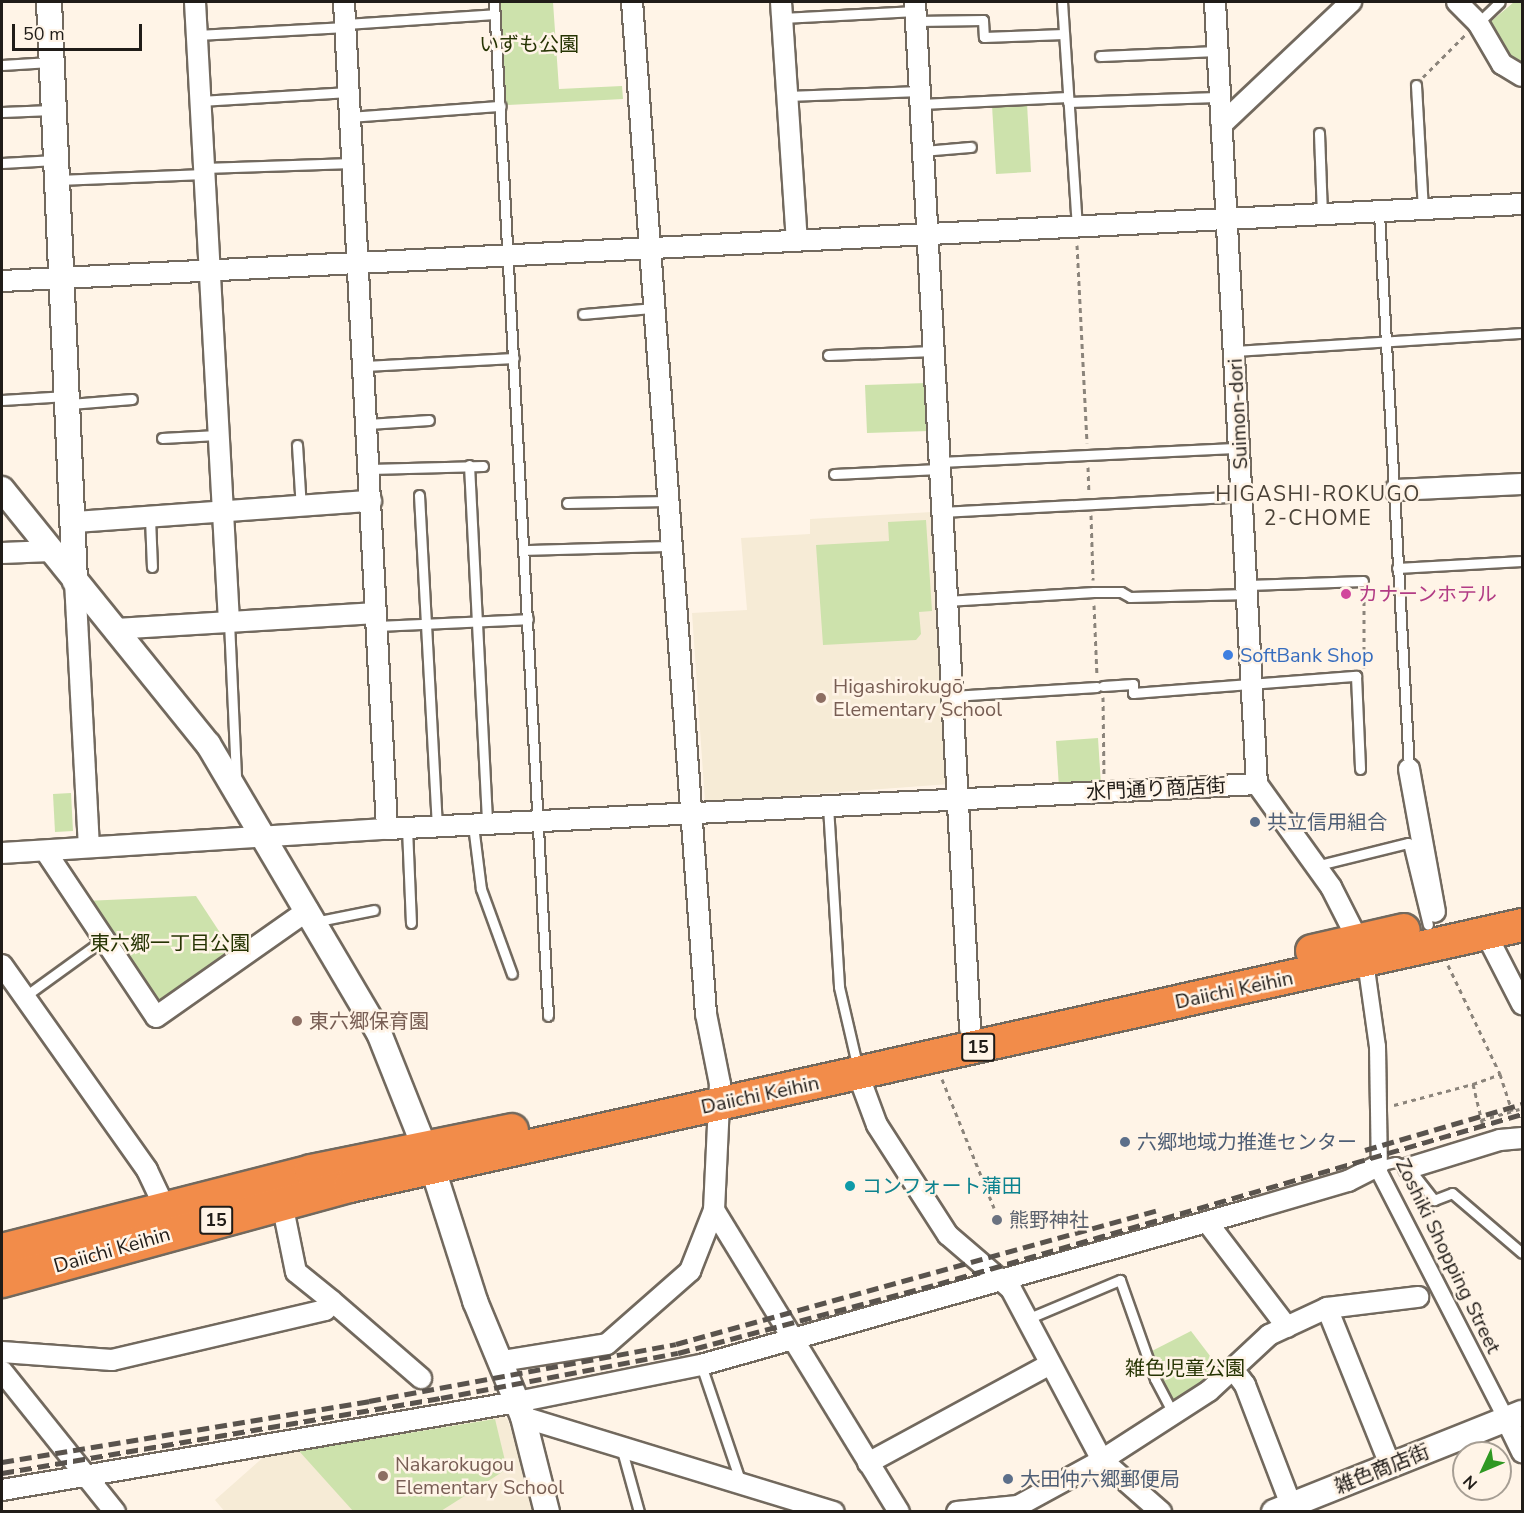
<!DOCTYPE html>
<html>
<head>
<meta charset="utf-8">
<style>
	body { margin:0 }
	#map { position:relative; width:1524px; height:1513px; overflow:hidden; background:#fff4e7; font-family:"Nunito Sans","Noto Sans JP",sans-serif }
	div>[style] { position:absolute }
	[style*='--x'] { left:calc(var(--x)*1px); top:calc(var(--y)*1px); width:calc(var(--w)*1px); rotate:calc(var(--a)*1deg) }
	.education>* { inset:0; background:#f6ebd6 }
	.green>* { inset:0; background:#cde2ac }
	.path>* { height:3px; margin-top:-1.5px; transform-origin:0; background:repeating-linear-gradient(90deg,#8b847b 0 4.5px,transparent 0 9px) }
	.roads { filter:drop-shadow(2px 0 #72695e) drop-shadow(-2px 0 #72695e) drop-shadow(0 2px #72695e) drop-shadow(0 -2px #72695e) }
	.service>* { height:9px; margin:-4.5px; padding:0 4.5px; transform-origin:4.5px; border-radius:4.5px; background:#fff }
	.pedestrian>* { height:15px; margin:-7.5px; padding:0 7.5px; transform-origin:7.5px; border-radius:7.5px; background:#fff }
	.minor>* { height:20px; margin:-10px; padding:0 10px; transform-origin:10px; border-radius:10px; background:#fff }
	.tertiary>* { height:24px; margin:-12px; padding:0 12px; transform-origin:12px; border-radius:12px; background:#fff }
	.trunk>* { height:32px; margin:-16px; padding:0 16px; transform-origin:16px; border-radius:16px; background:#f28c4a }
	.rail>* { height:4.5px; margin-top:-2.25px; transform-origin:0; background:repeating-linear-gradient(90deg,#59534d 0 12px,transparent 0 18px) }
	.dots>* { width:16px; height:16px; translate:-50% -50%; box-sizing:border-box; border:3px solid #fff4e7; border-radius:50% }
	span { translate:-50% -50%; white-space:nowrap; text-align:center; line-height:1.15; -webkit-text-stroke:5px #fff4e7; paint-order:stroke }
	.shield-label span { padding:2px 4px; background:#fff4e7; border:2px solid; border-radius:4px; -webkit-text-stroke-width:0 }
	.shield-label { font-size:18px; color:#201c18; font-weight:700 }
	.park-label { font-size:20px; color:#263403 }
	.street-label { font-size:20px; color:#201c18 }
	.hotel-label { font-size:20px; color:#b23c85 }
	.left { translate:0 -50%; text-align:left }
	.shop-label { font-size:20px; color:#366cbe }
	.education-label { font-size:20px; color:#785e54 }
	.service-label { font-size:20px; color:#4e5e75 }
	.culture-label { font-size:20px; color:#0d838f }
	.worship-label { font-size:20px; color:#5b616d }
	.neighbourhood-label { font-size:21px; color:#4a4238; letter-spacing:1.5px }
	.frame { position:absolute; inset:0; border:3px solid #201c18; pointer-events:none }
	.north { position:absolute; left:1452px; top:1441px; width:60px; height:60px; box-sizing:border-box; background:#fff4e7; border:2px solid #a69e94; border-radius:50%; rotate:226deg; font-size:16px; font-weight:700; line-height:24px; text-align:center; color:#201c18 }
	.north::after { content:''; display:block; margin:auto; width:21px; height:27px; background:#2f9822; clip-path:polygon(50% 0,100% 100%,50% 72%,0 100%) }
	.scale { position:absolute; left:12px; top:24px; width:130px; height:27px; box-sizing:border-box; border:3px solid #201c18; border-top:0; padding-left:8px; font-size:18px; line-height:21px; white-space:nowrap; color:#201c18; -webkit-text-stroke:4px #fff4e7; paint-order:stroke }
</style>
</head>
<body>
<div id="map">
	<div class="education">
		<i style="clip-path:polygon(932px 512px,950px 784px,705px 802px,692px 613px,747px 610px,741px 538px,810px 534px,810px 519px)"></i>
		<i style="clip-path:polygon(501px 1414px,508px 1420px,536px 1511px,225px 1512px,215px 1500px,268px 1453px)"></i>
	</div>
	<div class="green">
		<i style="clip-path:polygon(553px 2px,559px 89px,622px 86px,623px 99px,506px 105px,500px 3px)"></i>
		<i style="clip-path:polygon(1514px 2px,1522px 2px,1522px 67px,1507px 56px,1489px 23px)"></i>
		<i style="clip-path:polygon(1027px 104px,1031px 172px,996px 174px,992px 105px)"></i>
		<i style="clip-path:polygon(927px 383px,929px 431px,867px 433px,865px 385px)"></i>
		<i style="clip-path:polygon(926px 520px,932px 611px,919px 612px,921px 634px,916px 640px,823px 645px,816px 545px,889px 541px,888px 522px)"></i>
		<i style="clip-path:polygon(1098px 738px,1101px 785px,1059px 788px,1056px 741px)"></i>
		<i style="clip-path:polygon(71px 793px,73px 831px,55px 832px,53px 794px)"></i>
		<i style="clip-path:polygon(196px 896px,234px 954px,159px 1007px,85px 901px)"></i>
		<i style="clip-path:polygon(1191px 1331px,1220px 1369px,1204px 1386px,1172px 1404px,1150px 1352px)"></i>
		<i style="clip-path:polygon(495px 1419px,507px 1469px,441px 1511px,353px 1511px,299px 1451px)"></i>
	</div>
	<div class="path">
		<i style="--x:1423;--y:77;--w:59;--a:-45"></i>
		<i style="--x:1077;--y:245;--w:198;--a:87.1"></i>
		<i style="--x:1088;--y:467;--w:24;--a:88"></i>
		<i style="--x:1091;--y:515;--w:65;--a:88.2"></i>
		<i style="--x:1364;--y:592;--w:76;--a:90"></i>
		<i style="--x:1094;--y:605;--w:71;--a:87.6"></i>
		<i style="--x:1103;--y:697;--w:78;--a:89.3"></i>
		<i style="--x:1448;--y:965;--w:121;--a:64.5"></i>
		<i style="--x:1500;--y:1074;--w:39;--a:72"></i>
		<i style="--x:942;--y:1079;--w:139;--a:68"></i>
		<i style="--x:1473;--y:1084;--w:29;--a:-20"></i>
		<i style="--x:1394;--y:1105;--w:82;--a:-14.9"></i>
		<i style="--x:1473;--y:1084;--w:43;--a:76.6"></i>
		<i style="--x:1481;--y:1120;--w:40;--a:-16"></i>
	</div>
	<div class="roads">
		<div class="service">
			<i style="--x:494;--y:2;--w:1015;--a:86.95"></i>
			<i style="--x:1062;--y:2;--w:225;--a:86.2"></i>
			<i style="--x:782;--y:18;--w:134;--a:-3"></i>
			<i style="--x:916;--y:21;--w:67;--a:-0.9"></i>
			<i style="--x:983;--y:20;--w:17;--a:87"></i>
			<i style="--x:984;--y:37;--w:80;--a:-2.1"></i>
			<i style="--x:1478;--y:23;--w:30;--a:-44"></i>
			<i style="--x:346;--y:24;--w:149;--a:-3.8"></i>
			<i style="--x:197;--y:35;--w:149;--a:-3.1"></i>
			<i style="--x:1100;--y:56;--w:118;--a:-2.4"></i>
			<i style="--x:2;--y:65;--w:48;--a:-3.6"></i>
			<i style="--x:1416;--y:85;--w:125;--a:86.8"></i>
			<i style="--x:787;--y:96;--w:133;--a:-2.2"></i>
			<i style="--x:200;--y:101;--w:149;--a:-3.5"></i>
			<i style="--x:1068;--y:102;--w:152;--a:-1.9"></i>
			<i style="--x:921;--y:104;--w:147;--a:-2.7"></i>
			<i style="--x:2;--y:112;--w:50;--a:-2.3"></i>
			<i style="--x:350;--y:117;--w:151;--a:-4.2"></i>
			<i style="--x:1319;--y:133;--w:82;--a:87.9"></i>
			<i style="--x:923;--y:151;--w:48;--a:-4.8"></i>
			<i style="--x:2;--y:163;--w:53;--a:-3.2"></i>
			<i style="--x:204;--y:168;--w:148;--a:-1.9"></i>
			<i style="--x:58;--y:180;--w:146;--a:-2.4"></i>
			<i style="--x:1379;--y:213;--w:557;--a:86.91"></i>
			<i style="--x:583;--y:314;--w:70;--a:-4.9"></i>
			<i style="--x:1235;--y:351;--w:288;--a:-3.6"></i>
			<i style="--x:828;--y:355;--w:106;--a:-2.2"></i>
			<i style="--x:365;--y:366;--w:149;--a:-3.1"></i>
			<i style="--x:2;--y:400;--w:65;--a:-3.5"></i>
			<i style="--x:70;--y:404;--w:62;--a:-4.6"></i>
			<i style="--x:368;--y:424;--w:61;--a:-3.8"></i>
			<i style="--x:162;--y:438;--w:55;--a:-3.1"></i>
			<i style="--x:297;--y:445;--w:63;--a:86.4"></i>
			<i style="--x:939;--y:462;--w:302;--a:-2.7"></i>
			<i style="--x:469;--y:465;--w:359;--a:87.1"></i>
			<i style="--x:370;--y:469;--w:113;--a:-1.5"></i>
			<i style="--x:834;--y:474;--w:105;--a:-2.7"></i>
			<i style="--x:419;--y:495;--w:332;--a:86.9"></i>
			<i style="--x:567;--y:503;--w:100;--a:-1.1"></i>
			<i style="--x:941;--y:512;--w:302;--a:-3"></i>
			<i style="--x:150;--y:518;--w:49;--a:87.7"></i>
			<i style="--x:525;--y:550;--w:146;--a:-1.6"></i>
			<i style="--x:1397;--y:568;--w:125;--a:-3.2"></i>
			<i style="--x:1248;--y:585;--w:115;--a:-2"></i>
			<i style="--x:946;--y:601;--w:148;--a:-3.5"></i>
			<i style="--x:1094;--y:592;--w:27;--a:0"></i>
			<i style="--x:1121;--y:592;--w:10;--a:29"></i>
			<i style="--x:1130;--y:597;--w:118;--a:-1.5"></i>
			<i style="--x:229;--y:622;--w:156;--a:87.4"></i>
			<i style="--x:376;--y:626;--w:152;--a:-2.6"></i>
			<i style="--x:1103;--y:686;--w:30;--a:-4"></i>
			<i style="--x:1133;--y:684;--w:9;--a:90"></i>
			<i style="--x:1133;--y:693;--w:224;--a:-4.4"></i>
			<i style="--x:1356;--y:676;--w:93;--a:87.5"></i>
			<i style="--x:952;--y:696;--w:145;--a:-3.6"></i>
			<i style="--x:828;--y:806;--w:181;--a:86.5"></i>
			<i style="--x:839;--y:987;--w:71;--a:76.9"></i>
			<i style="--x:473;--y:825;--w:64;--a:82.9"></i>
			<i style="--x:481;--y:889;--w:90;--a:70"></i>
			<i style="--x:407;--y:828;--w:95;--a:87.6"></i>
			<i style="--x:1315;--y:866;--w:96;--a:-13.9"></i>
			<i style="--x:1408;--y:843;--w:84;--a:76.3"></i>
			<i style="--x:314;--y:922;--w:61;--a:-11.3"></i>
			<i style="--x:24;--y:997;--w:99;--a:-35.9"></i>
			<i style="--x:1378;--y:1166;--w:18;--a:-13"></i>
			<i style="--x:1396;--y:1162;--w:14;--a:25"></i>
			<i style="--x:1409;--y:1168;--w:41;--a:52"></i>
			<i style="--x:1434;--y:1200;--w:19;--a:-21"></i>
			<i style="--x:1452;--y:1193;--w:92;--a:40.6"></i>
			<i style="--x:1027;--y:1319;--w:101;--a:-22.8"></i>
			<i style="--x:1120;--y:1280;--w:105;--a:70.5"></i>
			<i style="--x:1155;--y:1379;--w:41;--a:62.2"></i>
			<i style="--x:701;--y:1365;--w:125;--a:71.3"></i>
			<i style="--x:621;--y:1447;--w:67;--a:74.5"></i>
		</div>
		<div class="pedestrian">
			<i style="--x:1365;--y:961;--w:86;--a:82"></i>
			<i style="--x:1377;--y:1046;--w:126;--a:89.1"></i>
			<i style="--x:1379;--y:1172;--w:278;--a:62.8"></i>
		</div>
		<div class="minor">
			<i style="--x:195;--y:2;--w:621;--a:86.86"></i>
			<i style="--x:344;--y:2;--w:828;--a:87.02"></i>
			<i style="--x:781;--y:2;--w:239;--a:86.2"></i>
			<i style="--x:915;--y:2;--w:1028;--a:86.93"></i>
			<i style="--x:1215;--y:2;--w:783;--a:86.93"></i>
			<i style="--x:1257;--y:784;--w:127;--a:54.3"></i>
			<i style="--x:1331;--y:887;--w:71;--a:63.1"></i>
			<i style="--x:1457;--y:2;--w:30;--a:45"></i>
			<i style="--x:1478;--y:23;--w:48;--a:59.7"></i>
			<i style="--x:1502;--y:64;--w:23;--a:31"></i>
			<i style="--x:1222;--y:124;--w:178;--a:-43.4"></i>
			<i style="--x:2;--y:281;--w:1522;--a:-2.9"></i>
			<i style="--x:1395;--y:490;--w:127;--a:-2.7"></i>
			<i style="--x:75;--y:522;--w:297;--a:-4.1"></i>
			<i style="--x:2;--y:553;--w:49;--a:-2.3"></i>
			<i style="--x:75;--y:581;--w:266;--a:87"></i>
			<i style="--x:114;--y:629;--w:261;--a:-3.5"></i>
			<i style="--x:1409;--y:769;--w:145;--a:79.7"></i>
			<i style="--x:46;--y:852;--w:198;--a:56.3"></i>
			<i style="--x:156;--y:1017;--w:186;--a:-35.1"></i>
			<i style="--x:2;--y:853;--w:386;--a:-3.6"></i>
			<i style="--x:387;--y:829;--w:871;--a:-2.96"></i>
			<i style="--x:1486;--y:934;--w:79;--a:62.8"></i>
			<i style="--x:2;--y:965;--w:251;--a:54.7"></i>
			<i style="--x:147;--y:1170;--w:44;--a:64.6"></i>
			<i style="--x:858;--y:1074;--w:54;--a:69.6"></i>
			<i style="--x:877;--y:1125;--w:131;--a:57.2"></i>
			<i style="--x:948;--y:1235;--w:83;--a:40.6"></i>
			<i style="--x:1011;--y:1289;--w:194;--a:62"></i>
			<i style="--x:1102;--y:1460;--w:79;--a:41.4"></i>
			<i style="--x:1409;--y:1168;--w:95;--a:-17.1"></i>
			<i style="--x:1500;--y:1140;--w:22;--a:-5"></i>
			<i style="--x:714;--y:1210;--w:354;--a:58.5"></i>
			<i style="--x:1207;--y:1222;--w:132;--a:52.7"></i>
			<i style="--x:332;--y:1301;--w:118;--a:40.9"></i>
			<i style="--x:1327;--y:1308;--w:169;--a:68.1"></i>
			<i style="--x:2;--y:1352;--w:110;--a:4.2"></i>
			<i style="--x:112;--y:1360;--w:219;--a:-13.2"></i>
			<i style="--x:325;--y:1310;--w:11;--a:-52"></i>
			<i style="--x:332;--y:1301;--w:46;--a:-141.1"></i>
			<i style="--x:296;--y:1272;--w:70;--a:-101.5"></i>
			<i style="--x:502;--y:1361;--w:106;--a:-9.2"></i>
			<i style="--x:607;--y:1344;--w:111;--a:-41.3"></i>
			<i style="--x:690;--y:1271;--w:66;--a:-68.5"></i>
			<i style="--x:714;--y:1210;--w:126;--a:-87.3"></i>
			<i style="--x:720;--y:1084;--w:71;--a:-101.3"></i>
			<i style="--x:706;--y:1014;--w:1015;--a:-94.18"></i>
			<i style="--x:1233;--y:1369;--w:20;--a:53"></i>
			<i style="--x:1245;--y:1385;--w:129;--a:69"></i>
			<i style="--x:2;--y:1371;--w:181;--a:51.3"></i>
			<i style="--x:523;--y:1417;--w:325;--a:17"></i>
			<i style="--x:1506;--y:1419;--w:37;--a:64"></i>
			<i style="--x:868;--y:1463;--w:207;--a:-28.5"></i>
			<i style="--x:2;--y:1490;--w:522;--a:-9.7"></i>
			<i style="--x:517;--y:1402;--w:188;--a:-11.4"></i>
			<i style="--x:701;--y:1365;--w:577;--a:-15.8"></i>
			<i style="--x:1256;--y:1208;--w:96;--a:-16.4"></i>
			<i style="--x:1348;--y:1181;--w:34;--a:-27"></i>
			<i style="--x:957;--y:1512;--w:61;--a:-5.6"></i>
			<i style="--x:1018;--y:1506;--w:96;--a:-28.7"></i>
			<i style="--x:1102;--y:1460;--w:127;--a:-32.8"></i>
			<i style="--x:1209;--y:1391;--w:82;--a:-43"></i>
			<i style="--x:1269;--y:1335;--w:64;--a:-25"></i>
			<i style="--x:1327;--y:1308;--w:92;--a:-6.9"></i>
		</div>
		<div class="tertiary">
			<i style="--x:49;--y:2;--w:580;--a:87.43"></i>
			<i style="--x:2;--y:489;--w:328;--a:51.1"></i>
			<i style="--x:208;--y:744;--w:336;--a:59.4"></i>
			<i style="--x:379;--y:1033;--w:146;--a:68.3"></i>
			<i style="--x:433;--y:1169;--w:139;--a:72.3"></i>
			<i style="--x:475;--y:1301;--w:126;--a:67.5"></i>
			<i style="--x:523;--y:1417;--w:98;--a:75.8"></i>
			<i style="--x:1274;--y:1512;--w:267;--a:-21.8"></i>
		</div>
		<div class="trunk">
			<i style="--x:1312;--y:951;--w:94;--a:-12.9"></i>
			<i style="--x:2;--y:1250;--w:319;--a:-14.3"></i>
			<i style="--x:311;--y:1171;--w:205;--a:-11.5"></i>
			<i style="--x:2;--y:1281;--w:361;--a:-15.3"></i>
			<i style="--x:350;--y:1186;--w:1201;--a:-12.55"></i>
		</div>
	</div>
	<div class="rail">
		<i style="--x:1365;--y:1150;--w:164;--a:-16.3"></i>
		<i style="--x:2;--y:1462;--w:372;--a:-9.4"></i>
		<i style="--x:369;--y:1401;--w:312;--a:-10.5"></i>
		<i style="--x:676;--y:1344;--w:500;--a:-15.54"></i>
		<i style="--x:2;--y:1473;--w:445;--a:-9.7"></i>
		<i style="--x:441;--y:1398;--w:241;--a:-10.8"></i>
		<i style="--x:678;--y:1353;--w:269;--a:-14.9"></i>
		<i style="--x:938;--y:1284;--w:608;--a:-16.23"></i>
	</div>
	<div class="dots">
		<i style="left:1346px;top:594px;background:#d1479c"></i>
		<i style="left:1228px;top:655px;background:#3f7fe0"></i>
		<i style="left:821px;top:698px;background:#8d6e63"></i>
		<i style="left:1255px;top:822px;background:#5c6f8a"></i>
		<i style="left:297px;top:1021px;background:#8d6e63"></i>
		<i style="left:1125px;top:1142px;background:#5c6f8a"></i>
		<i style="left:850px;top:1186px;background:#0f9aa8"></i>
		<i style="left:997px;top:1220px;background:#6b7280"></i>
		<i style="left:383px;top:1476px;background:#8d6e63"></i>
		<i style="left:1008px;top:1479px;background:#5c6f8a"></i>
	</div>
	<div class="shield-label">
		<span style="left:978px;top:1047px">15</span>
		<span style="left:216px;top:1220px">15</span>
	</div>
	<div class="park-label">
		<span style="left:529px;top:44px">いずも公園</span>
		<span style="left:170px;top:943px">東六郷一丁目公園</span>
		<span style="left:1185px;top:1368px">雑色児童公園</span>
	</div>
	<div class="street-label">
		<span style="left:1238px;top:414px;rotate:-93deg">Suimon-dori</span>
		<span style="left:1156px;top:789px;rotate:-3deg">水門通り商店街</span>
		<span style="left:1234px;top:990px;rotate:-12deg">Daiichi Keihin</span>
		<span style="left:760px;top:1095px;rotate:-12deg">Daiichi Keihin</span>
		<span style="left:112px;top:1250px;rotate:-16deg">Daiichi Keihin</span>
		<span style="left:1448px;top:1256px;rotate:64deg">Zoshiki Shopping Street</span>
		<span style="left:1382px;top:1469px;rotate:-22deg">雑色商店街</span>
	</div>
	<div class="hotel-label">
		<span class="left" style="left:1358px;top:594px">カナーンホテル</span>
	</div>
	<div class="shop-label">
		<span class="left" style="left:1240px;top:655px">SoftBank Shop</span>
	</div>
	<div class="education-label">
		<span class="left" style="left:833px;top:698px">Higashirokugō<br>Elementary School</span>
		<span class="left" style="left:309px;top:1021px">東六郷保育園</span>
		<span class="left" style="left:395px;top:1476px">Nakarokugou<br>Elementary School</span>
	</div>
	<div class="service-label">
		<span class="left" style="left:1267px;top:822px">共立信用組合</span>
		<span class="left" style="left:1137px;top:1142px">六郷地域力推進センター</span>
		<span class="left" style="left:1020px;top:1479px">大田仲六郷郵便局</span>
	</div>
	<div class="culture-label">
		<span class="left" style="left:862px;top:1186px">コンフォート蒲田</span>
	</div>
	<div class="worship-label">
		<span class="left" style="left:1009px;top:1220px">熊野神社</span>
	</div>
	<div class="neighbourhood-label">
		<span style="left:1318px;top:506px">HIGASHI-ROKUGO<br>2-CHOME</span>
	</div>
	<div class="frame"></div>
	<div class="north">N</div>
	<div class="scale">50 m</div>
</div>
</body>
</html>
